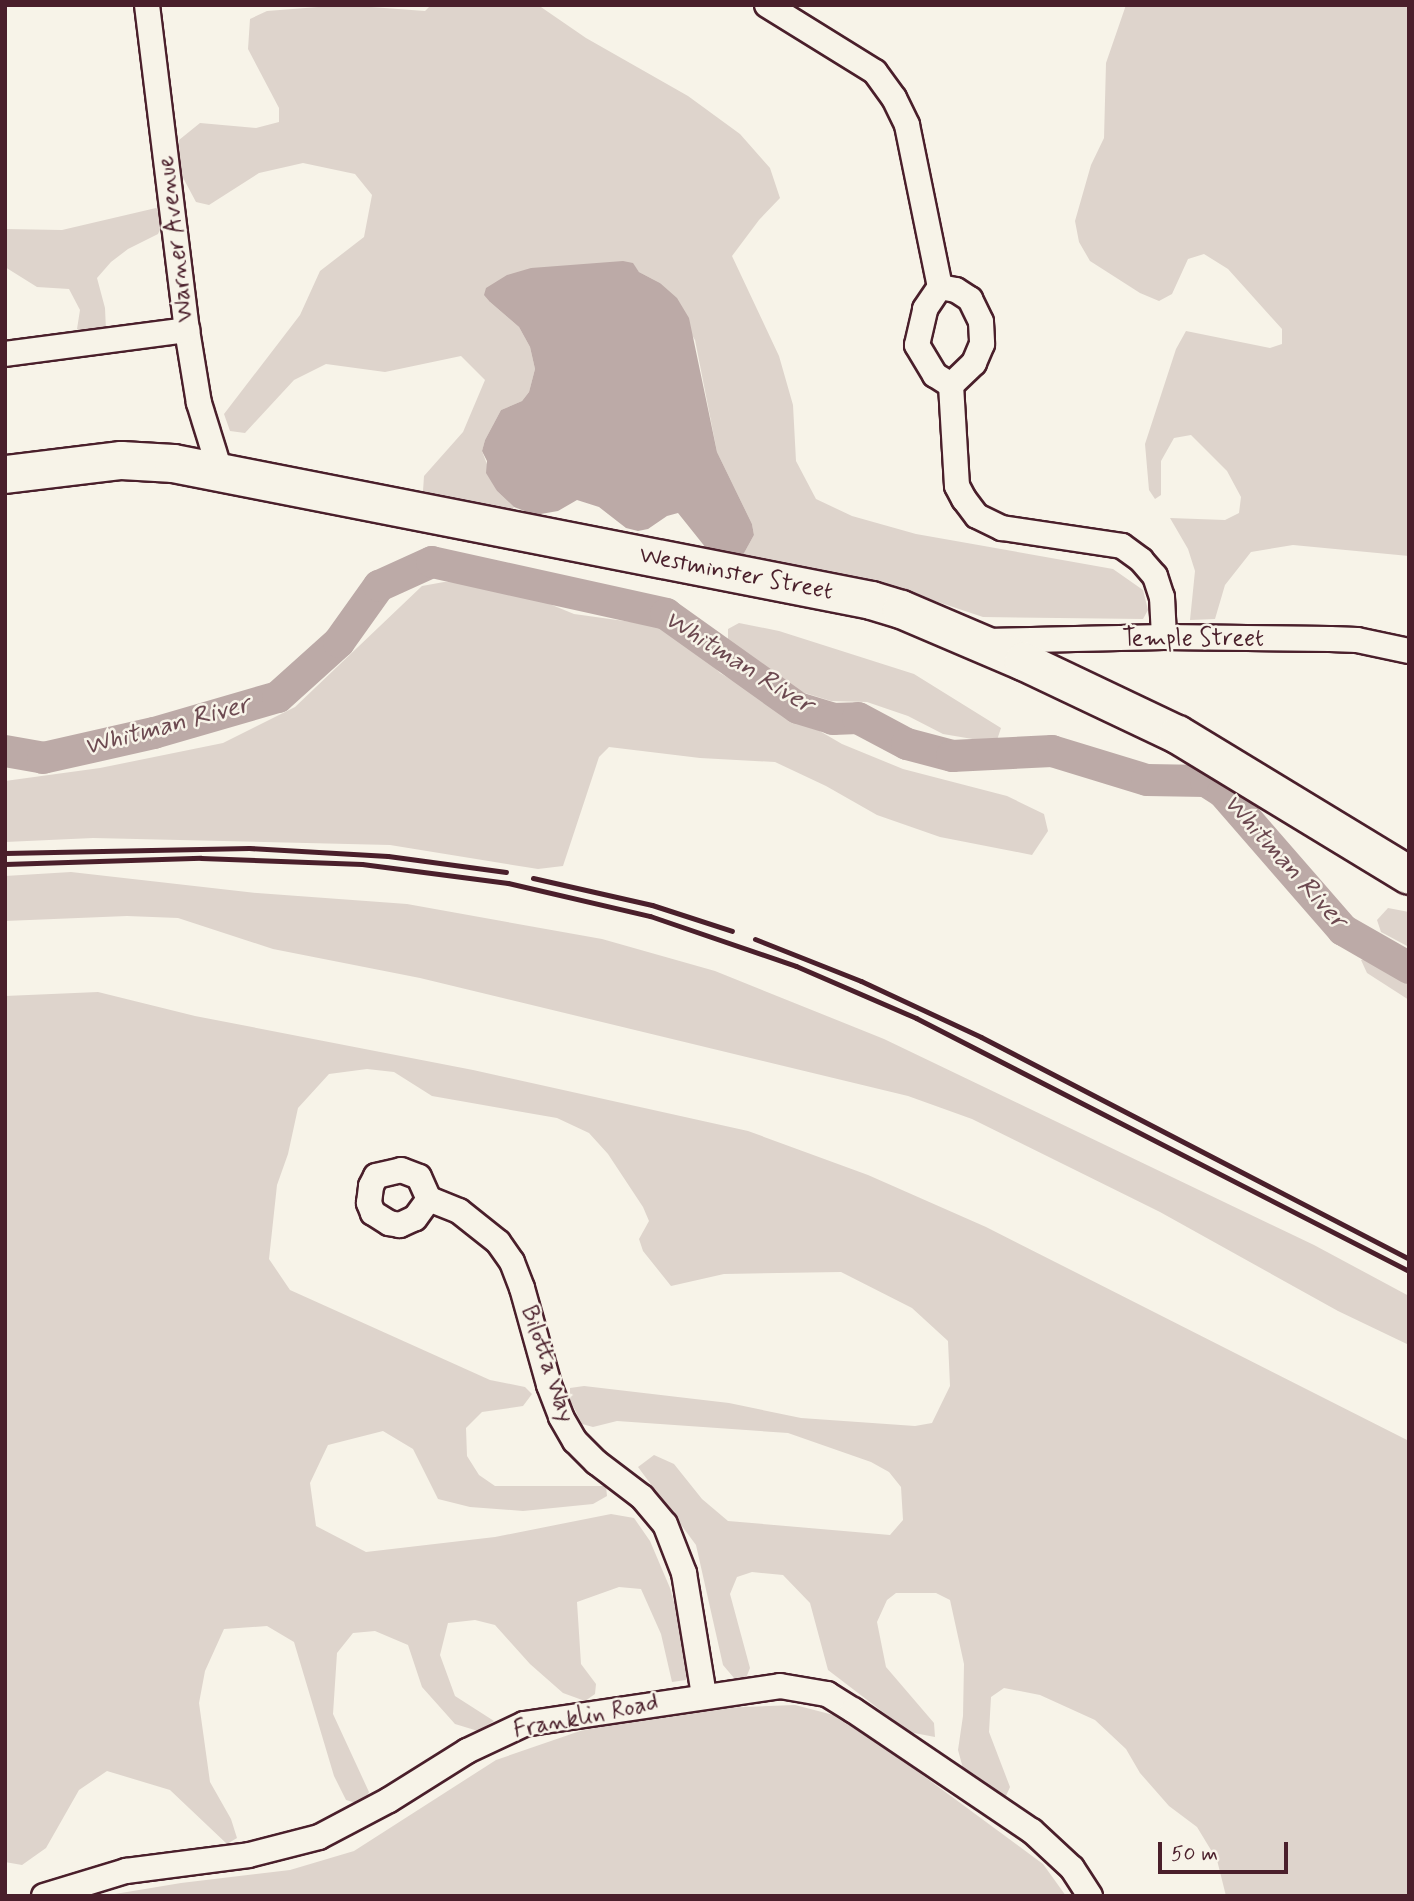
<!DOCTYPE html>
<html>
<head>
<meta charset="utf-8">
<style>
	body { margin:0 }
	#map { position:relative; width:1414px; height:1901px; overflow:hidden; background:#f7f3e8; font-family:Mynerve,sans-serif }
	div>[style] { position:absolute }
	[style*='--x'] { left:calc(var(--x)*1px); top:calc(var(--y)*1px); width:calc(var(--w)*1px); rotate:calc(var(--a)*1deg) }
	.green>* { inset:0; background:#ded4cc }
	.water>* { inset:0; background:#bcaaa7 }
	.river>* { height:32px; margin:-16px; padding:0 16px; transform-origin:16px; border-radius:16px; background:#bcaaa7 }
	.roads { filter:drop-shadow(2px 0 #4a1f2b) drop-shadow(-2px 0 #4a1f2b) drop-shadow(0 2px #4a1f2b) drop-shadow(0 -2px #4a1f2b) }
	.minor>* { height:24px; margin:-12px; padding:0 12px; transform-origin:12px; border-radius:12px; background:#f7f3e8 }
	.highway>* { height:37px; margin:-18.5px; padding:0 18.5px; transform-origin:18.5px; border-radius:18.5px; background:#f7f3e8 }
	.rail>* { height:5px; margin:-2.5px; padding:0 2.5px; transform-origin:2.5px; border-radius:2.5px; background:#4a1f2b }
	span { translate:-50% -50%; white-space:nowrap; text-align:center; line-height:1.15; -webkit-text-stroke:5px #f7f3e8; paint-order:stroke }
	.street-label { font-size:24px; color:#4a1f2b }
	.water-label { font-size:26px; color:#6c4950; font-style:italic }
	.frame { position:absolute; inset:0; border:7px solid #4a1f2b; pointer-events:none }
	.scale { position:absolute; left:1158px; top:1842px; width:130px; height:32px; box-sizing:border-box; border:4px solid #4a1f2b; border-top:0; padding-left:9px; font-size:21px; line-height:24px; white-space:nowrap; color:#4a1f2b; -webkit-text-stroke:5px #f7f3e8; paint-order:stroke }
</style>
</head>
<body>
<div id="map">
	<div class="green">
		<i style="clip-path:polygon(344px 5px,425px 11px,431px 5px,538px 5px,586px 38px,688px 96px,740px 134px,770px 168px,780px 198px,759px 220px,732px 256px,779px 356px,793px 405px,796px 461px,816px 499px,852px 516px,916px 534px,1113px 569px,1143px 590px,1148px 610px,1143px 619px,983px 617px,869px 579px,743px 555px,754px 535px,752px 524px,717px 452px,695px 340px,660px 283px,639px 272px,632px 263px,490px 302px,519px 327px,530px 347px,535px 369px,529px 392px,522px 401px,501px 410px,485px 440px,482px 451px,497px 491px,514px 507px,510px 514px,423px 491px,424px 476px,463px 432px,485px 380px,461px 356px,385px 372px,326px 364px,294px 380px,245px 433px,230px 431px,224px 414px,300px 315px,320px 271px,364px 237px,372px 195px,355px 174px,303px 163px,259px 173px,209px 205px,196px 202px,180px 172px,179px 140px,200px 123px,256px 128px,279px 122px,279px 108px,248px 49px,250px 19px,267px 11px)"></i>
		<i style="clip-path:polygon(1126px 5px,1409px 5px,1409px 556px,1293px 545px,1251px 552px,1225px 585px,1215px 619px,1190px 620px,1195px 571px,1188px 549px,1170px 518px,1225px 520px,1239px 513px,1241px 497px,1227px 471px,1191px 435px,1174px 438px,1161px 461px,1161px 495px,1155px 499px,1149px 490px,1145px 444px,1176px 349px,1186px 331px,1270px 348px,1282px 344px,1282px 329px,1228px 269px,1204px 254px,1188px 259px,1172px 294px,1159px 301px,1140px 293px,1090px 261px,1079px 242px,1075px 221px,1091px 165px,1104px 138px,1106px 63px)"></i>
		<i style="clip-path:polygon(156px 208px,166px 217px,158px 234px,128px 249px,111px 262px,97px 278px,105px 308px,106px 330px,92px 339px,77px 329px,80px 310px,69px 289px,37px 287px,5px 267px,5px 229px,62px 230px)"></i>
		<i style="clip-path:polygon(444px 582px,498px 583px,574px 614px,668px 627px,694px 645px,720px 673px,842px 744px,903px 769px,1007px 796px,1044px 814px,1048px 831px,1032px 855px,940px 837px,877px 815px,826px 786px,775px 762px,700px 758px,609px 747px,599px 757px,563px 866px,538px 869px,390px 845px,93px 838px,5px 842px,5px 781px,100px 768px,223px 743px,295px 707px,422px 586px)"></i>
		<i style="clip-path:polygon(739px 623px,779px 631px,914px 674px,1001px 728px,996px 743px,943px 734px,908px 716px,867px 702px,831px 701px,792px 689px,728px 645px,728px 629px)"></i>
		<i style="clip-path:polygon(71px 872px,257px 893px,407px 904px,602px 939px,715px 971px,884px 1039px,1314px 1245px,1409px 1296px,1409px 1345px,1338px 1311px,1160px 1212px,972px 1119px,908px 1096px,420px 978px,273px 949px,178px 918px,127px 916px,5px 921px,5px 876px)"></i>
		<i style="clip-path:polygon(1388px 908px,1409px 912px,1409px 947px,1381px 932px,1377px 920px)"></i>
		<i style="clip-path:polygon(1372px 957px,1409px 980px,1409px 1000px,1367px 973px,1361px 960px)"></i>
		<i style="clip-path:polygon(98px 992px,195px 1016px,473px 1070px,748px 1131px,868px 1175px,986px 1227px,1409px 1441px,1409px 1896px,1226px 1896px,1217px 1860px,1197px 1827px,1169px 1806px,1140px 1773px,1126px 1749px,1095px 1720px,1040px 1695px,1004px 1688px,991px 1697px,989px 1732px,1010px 1787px,1006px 1796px,993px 1794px,964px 1772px,958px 1750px,963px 1716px,964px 1664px,950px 1600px,936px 1593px,896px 1593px,887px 1600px,877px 1622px,886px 1667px,934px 1723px,935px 1737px,909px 1732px,828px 1670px,810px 1603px,783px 1575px,752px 1572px,737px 1577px,730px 1594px,750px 1668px,746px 1678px,734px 1678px,723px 1665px,696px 1545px,638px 1467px,654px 1455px,674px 1464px,702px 1499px,728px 1521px,890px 1535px,903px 1520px,901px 1487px,889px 1472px,871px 1462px,788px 1433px,617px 1421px,593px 1427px,582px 1424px,570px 1400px,570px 1388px,584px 1386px,729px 1403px,801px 1418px,915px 1426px,932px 1423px,950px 1386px,948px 1341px,912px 1308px,841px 1272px,724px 1274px,671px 1286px,643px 1251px,639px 1239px,649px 1221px,643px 1207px,608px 1154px,589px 1133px,557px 1118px,432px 1096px,394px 1072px,367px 1069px,329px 1074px,298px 1108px,288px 1154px,277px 1185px,269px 1259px,290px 1290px,490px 1380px,525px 1387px,532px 1394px,523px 1406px,482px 1412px,466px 1428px,467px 1456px,479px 1475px,495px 1486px,606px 1486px,607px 1496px,593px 1504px,523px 1511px,470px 1507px,438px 1499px,413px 1449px,383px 1431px,328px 1445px,310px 1483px,316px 1526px,366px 1552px,495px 1537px,611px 1514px,634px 1518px,650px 1541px,670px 1588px,691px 1661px,686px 1680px,672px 1682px,661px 1634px,641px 1589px,619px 1587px,577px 1602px,581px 1664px,596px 1684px,595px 1694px,585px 1701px,563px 1693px,530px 1664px,495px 1625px,475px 1620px,448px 1623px,440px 1655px,455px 1696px,494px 1721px,478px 1731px,455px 1724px,422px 1687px,408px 1645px,375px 1631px,353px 1633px,337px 1653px,333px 1714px,369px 1792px,363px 1805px,346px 1800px,334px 1776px,294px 1642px,267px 1626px,224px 1629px,205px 1671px,199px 1703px,210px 1782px,231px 1819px,237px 1838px,227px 1844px,170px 1790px,107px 1771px,79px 1790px,46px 1848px,22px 1865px,5px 1862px,5px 996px)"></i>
		<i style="clip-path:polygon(795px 1705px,845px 1718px,1043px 1864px,1066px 1896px,103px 1896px,181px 1883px,290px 1870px,354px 1851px,496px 1760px,580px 1731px,692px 1709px)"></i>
	</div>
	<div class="water">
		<i style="clip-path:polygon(623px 261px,633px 263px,639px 272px,660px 283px,677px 298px,689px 318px,717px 452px,752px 524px,754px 535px,743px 555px,706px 548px,678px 513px,667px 516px,648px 529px,638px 531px,626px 528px,599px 507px,577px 500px,558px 511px,535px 515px,514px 507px,497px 491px,486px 473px,487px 461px,482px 451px,485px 440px,501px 410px,522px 401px,529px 392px,535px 369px,530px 347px,519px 327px,490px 302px,484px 295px,486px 288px,507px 275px,531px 268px)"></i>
	</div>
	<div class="river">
		<i style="--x:5;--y:751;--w:39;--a:10"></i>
		<i style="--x:43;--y:758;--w:114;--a:-12.7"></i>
		<i style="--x:154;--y:733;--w:129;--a:-16.2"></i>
		<i style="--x:278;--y:697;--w:82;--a:-42"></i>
		<i style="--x:339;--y:642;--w:69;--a:-54.5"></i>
		<i style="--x:379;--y:586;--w:58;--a:-24.4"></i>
		<i style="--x:432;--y:562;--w:240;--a:12.5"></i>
		<i style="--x:666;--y:614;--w:162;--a:35.5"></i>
		<i style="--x:798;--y:708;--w:37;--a:17"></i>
		<i style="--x:833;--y:719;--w:25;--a:-2"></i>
		<i style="--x:858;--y:718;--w:55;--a:28"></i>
		<i style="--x:907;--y:744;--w:47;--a:14.9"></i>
		<i style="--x:952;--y:756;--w:100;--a:-2.9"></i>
		<i style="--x:1052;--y:751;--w:99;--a:17"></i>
		<i style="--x:1147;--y:780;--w:59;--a:1"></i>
		<i style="--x:1206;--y:781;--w:20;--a:33"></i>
		<i style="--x:1223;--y:792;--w:183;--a:49"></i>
		<i style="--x:1343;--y:930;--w:76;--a:29.9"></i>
	</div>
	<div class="roads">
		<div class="minor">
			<i style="--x:147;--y:5;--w:327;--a:83"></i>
			<i style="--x:187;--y:330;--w:74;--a:80.7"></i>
			<i style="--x:199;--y:403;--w:71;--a:72.8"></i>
			<i style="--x:767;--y:5;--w:127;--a:31.8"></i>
			<i style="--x:875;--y:72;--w:32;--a:54"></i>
			<i style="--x:894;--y:98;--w:30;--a:64"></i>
			<i style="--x:907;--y:125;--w:165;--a:78.5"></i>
			<i style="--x:5;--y:354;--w:184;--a:-7.5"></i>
			<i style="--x:951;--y:385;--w:19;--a:-148"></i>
			<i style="--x:935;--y:375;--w:35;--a:-121"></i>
			<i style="--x:917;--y:345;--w:37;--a:-77"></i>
			<i style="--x:925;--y:309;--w:27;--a:-56"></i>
			<i style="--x:940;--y:287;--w:16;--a:11"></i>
			<i style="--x:956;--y:290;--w:17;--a:33"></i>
			<i style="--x:970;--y:299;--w:25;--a:64"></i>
			<i style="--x:981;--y:322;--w:22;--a:87"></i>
			<i style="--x:982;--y:344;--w:21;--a:113"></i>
			<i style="--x:974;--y:363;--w:32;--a:136"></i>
			<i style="--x:951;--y:385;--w:101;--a:86.6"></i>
			<i style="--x:957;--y:486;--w:15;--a:62"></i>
			<i style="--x:964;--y:499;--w:21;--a:53"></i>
			<i style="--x:977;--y:516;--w:28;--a:26"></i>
			<i style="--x:1002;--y:528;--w:121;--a:8.5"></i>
			<i style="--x:1122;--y:546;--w:24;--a:36"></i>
			<i style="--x:1141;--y:560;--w:21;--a:49"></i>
			<i style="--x:1155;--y:576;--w:22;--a:72"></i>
			<i style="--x:1162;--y:597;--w:40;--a:87.1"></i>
			<i style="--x:987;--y:641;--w:177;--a:-1.3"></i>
			<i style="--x:1164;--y:637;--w:166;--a:0.7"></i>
			<i style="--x:1330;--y:639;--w:27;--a:2"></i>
			<i style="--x:1357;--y:640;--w:53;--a:11.9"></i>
			<i style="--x:401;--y:1170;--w:19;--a:21"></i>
			<i style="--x:419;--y:1177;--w:24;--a:66"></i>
			<i style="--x:429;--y:1199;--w:24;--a:126"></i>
			<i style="--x:415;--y:1218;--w:17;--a:155"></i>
			<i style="--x:400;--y:1225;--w:11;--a:-170"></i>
			<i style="--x:389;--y:1223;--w:19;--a:-148"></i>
			<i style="--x:373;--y:1213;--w:11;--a:-112"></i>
			<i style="--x:369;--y:1203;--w:17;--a:-83"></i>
			<i style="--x:371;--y:1186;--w:11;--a:-63"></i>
			<i style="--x:376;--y:1176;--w:26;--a:-13"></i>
			<i style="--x:429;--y:1199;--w:32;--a:22"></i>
			<i style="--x:459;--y:1211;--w:50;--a:38.5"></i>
			<i style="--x:498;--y:1242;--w:24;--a:55"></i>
			<i style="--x:512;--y:1262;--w:28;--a:69"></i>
			<i style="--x:522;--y:1288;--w:101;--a:74.4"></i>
			<i style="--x:549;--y:1385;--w:34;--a:69"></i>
			<i style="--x:561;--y:1417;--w:28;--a:60"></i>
			<i style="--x:575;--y:1441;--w:30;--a:45"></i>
			<i style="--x:596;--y:1462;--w:58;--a:37.3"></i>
			<i style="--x:642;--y:1497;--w:35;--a:50"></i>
			<i style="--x:665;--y:1524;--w:53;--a:68.8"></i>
			<i style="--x:684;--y:1573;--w:124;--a:80.7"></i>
			<i style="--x:44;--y:1896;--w:86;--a:-17"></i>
			<i style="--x:126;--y:1871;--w:124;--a:-7.4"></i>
			<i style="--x:249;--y:1855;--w:72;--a:-14.4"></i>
			<i style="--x:319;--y:1837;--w:79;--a:-27.9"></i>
			<i style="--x:389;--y:1800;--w:92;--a:-32.1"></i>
			<i style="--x:467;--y:1751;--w:63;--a:-25.3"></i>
			<i style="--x:524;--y:1724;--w:259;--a:-8.4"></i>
			<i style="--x:780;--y:1686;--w:48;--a:9.7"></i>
			<i style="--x:827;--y:1694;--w:31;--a:32"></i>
			<i style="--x:853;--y:1710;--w:216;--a:34.1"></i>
			<i style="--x:1032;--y:1831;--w:54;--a:42.8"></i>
			<i style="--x:1072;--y:1868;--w:33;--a:57"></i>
		</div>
		<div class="highway">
			<i style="--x:5;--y:474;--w:117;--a:-6.9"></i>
			<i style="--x:121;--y:460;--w:52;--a:3.3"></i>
			<i style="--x:173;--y:463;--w:711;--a:11.1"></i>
			<i style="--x:871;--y:600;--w:31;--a:17"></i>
			<i style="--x:901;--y:609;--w:133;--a:23.1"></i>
			<i style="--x:1023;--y:661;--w:170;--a:25.4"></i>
			<i style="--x:1177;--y:734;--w:271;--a:31.3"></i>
		</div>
	</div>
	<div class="rail">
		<i style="--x:5;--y:853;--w:244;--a:-1.2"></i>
		<i style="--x:249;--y:848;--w:139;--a:3.3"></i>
		<i style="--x:388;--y:856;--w:119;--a:7.7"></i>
		<i style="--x:5;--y:864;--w:196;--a:-1.8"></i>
		<i style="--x:201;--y:858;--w:161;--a:2.1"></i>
		<i style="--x:362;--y:864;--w:147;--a:7.4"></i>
		<i style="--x:508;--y:883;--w:146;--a:13.1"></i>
		<i style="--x:650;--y:916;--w:154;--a:18.9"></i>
		<i style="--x:796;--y:966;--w:131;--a:23.4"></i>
		<i style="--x:916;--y:1018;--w:554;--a:27.17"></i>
		<i style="--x:533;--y:878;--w:122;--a:12.8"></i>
		<i style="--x:652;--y:905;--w:84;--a:18"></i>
		<i style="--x:755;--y:939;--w:114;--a:21.6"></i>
		<i style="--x:861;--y:981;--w:132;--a:25"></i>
		<i style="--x:981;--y:1037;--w:482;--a:27.4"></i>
	</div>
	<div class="street-label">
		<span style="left:176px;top:239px;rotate:-97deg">Warner Avenue</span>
		<span style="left:736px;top:574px;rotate:11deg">Westminster Street</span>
		<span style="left:1193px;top:639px">Temple Street</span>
		<span style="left:547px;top:1364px;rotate:71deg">Bilotta Way</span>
		<span style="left:586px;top:1717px;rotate:-11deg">Franklin Road</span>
	</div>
	<div class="water-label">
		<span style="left:738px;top:663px;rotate:32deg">Whitman River</span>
		<span style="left:167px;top:727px;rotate:-15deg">Whitman River</span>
		<span style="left:1284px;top:862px;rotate:48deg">Whitman River</span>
	</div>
	<div class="frame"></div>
	<div class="scale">50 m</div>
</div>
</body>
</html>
